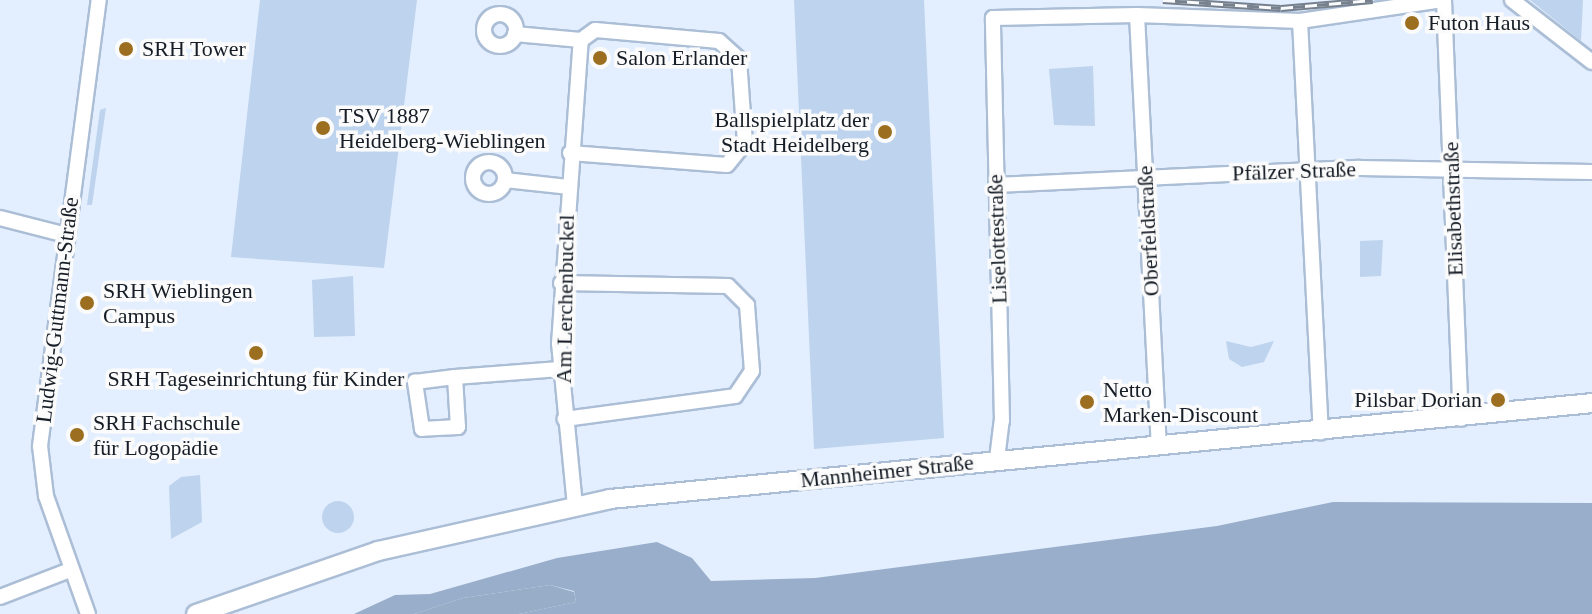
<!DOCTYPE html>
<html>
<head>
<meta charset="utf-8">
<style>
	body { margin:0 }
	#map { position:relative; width:1592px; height:614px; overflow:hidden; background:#e3effe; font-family:Georgia,serif }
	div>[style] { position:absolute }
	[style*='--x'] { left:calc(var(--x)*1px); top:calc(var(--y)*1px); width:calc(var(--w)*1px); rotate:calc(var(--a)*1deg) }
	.green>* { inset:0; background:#bed3ed }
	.round { border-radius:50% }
	.forest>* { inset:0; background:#98adc8 }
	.water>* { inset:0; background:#99aeca }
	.roads { filter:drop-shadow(2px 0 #abbed6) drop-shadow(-2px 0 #abbed6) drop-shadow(0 2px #abbed6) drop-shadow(0 -2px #abbed6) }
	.minor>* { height:14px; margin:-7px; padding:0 7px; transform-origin:7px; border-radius:7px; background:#fff }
	.minor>.ring { margin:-7px; padding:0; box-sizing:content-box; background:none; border:14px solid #fff; border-radius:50% }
	.tertiary>* { height:18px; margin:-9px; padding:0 9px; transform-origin:9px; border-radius:9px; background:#fff }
	.rail>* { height:7px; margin-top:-3.5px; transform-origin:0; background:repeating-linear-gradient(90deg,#fbfbfb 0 12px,#77818d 0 24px); box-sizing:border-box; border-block:2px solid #77818d }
	.dots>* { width:22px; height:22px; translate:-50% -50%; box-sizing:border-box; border:4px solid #fbfbfb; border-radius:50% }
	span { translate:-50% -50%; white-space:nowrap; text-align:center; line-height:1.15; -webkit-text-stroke:7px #fbfbfb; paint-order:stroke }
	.poi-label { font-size:22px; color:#161d26 }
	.left { translate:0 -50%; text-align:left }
	.right { translate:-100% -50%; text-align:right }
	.street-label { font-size:22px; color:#161d26 }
</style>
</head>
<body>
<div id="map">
	<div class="green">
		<i style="clip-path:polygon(260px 0,417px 0,384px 268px,231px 257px)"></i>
		<i style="clip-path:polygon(794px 0,924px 0,944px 438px,814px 449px)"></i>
		<i style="clip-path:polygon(1530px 0,1583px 0,1581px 41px)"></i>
		<i style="clip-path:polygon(1093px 66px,1095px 126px,1054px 125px,1049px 69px)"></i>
		<i style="clip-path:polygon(106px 108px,92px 205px,87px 205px,100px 110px)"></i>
		<i style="clip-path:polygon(1383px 240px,1381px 276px,1360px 277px,1360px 241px)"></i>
		<i style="clip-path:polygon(353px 276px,355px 336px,314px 337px,312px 280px)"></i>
		<i style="clip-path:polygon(1226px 341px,1251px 347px,1274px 341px,1264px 362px,1242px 367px,1229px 359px)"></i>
		<i style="clip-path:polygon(200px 475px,202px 522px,171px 539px,169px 486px,181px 477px)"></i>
		<i class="round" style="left:322px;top:501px;width:32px;height:32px"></i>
	</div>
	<div class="forest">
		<i style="clip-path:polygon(550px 585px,574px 592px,576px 602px,519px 614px,414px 614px,463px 598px)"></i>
	</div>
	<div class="water">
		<i style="clip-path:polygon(1333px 502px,1592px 503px,1592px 614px,519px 614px,576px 602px,574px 591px,550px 585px,463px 598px,414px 614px,354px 614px,395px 595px,430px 594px,557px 558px,657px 542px,692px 558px,711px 581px,815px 578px,1217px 526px)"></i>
	</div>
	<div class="roads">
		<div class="minor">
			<i style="--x:1444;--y:0;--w:419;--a:87.7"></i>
			<i style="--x:1512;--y:0;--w:101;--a:37.8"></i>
			<i class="ring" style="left:484px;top:14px;width:18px;height:18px"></i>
			<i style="--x:1137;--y:15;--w:432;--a:87.1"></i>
			<i style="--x:1300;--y:21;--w:412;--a:87.1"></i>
			<i style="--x:515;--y:34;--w:66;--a:5.2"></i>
			<i style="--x:570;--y:153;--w:157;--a:4.4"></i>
			<i style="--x:727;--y:165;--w:28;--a:-51"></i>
			<i style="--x:745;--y:143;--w:84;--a:-94.1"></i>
			<i style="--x:739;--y:59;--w:27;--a:-138"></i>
			<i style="--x:719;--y:41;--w:124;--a:-174.9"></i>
			<i style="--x:595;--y:30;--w:17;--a:144"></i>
			<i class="ring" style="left:473px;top:162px;width:18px;height:18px"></i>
			<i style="--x:505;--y:180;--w:63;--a:6.3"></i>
			<i style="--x:996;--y:185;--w:364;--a:-2.7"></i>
			<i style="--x:1360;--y:168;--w:232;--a:1"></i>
			<i style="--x:0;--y:218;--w:68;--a:14.4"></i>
			<i style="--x:561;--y:283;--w:167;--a:1"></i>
			<i style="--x:728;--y:286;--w:27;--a:45"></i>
			<i style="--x:747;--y:305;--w:66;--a:85.7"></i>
			<i style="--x:752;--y:371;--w:30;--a:124"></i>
			<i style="--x:735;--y:396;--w:172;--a:172.3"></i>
			<i style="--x:455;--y:377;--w:50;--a:86.6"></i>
			<i style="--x:458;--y:427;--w:36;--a:177"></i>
			<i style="--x:422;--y:429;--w:48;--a:-98.5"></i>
			<i style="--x:415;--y:382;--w:40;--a:-7.1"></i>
			<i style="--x:455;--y:377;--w:105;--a:-4.4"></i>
			<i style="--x:997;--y:459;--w:38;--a:-83"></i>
			<i style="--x:1002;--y:421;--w:403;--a:-91.3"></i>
			<i style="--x:993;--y:18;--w:144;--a:-1.2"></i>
			<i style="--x:1137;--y:15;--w:163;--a:2.1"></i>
			<i style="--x:1300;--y:21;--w:144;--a:-8.4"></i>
			<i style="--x:575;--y:506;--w:163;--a:-95.6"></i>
			<i style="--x:559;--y:344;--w:305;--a:-85.9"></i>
			<i style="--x:0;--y:597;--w:75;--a:-21.1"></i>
			<i style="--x:88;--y:614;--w:125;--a:-109.6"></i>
			<i style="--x:46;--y:496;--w:50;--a:-96.8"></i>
			<i style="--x:40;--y:446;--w:450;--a:-82.5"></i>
		</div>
		<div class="tertiary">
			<i style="--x:196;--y:614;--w:193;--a:-19.1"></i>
			<i style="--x:378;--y:551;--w:238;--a:-12.6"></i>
			<i style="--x:610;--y:499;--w:987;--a:-5.58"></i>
		</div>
	</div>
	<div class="rail">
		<i style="--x:1163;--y:0;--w:118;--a:3.9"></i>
		<i style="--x:1281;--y:8;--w:92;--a:-5"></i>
	</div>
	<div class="dots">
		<i style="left:1412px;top:23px;background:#9b6f1f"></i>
		<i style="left:126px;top:49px;background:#9b6f1f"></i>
		<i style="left:600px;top:58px;background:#9b6f1f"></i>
		<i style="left:323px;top:128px;background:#9b6f1f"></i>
		<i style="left:885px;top:132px;background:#9b6f1f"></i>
		<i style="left:87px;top:303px;background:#9b6f1f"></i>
		<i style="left:256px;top:353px;background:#9b6f1f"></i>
		<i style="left:1498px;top:400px;background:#9b6f1f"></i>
		<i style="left:1087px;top:402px;background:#9b6f1f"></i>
		<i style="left:77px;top:435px;background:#9b6f1f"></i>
	</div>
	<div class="poi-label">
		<span class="left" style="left:1428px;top:23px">Futon Haus</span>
		<span class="left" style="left:142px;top:49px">SRH Tower</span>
		<span class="left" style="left:616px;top:58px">Salon Erlander</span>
		<span class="left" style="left:339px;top:128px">TSV 1887<br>Heidelberg-Wieblingen</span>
		<span class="right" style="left:869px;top:132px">Ballspielplatz der<br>Stadt Heidelberg</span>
		<span class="left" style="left:103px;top:303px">SRH Wieblingen<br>Campus</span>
		<span style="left:256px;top:379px">SRH Tageseinrichtung für Kinder</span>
		<span class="left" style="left:1103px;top:402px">Netto<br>Marken-Discount</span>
		<span class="right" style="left:1482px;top:400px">Pilsbar Dorian</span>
		<span class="left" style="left:93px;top:435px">SRH Fachschule<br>für Logopädie</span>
	</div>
	<div class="street-label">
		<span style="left:1294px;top:171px;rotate:-2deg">Pfälzer Straße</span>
		<span style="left:1453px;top:209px;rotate:-92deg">Elisabethstraße</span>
		<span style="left:1148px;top:231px;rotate:-93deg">Oberfeldstraße</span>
		<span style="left:997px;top:239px;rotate:-92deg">Liselottestraße</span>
		<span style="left:565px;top:299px;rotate:-89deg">Am Lerchenbuckel</span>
		<span style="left:57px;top:310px;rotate:-83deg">Ludwig-Guttmann-Straße</span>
		<span style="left:887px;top:471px;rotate:-6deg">Mannheimer Straße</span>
	</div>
</div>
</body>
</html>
